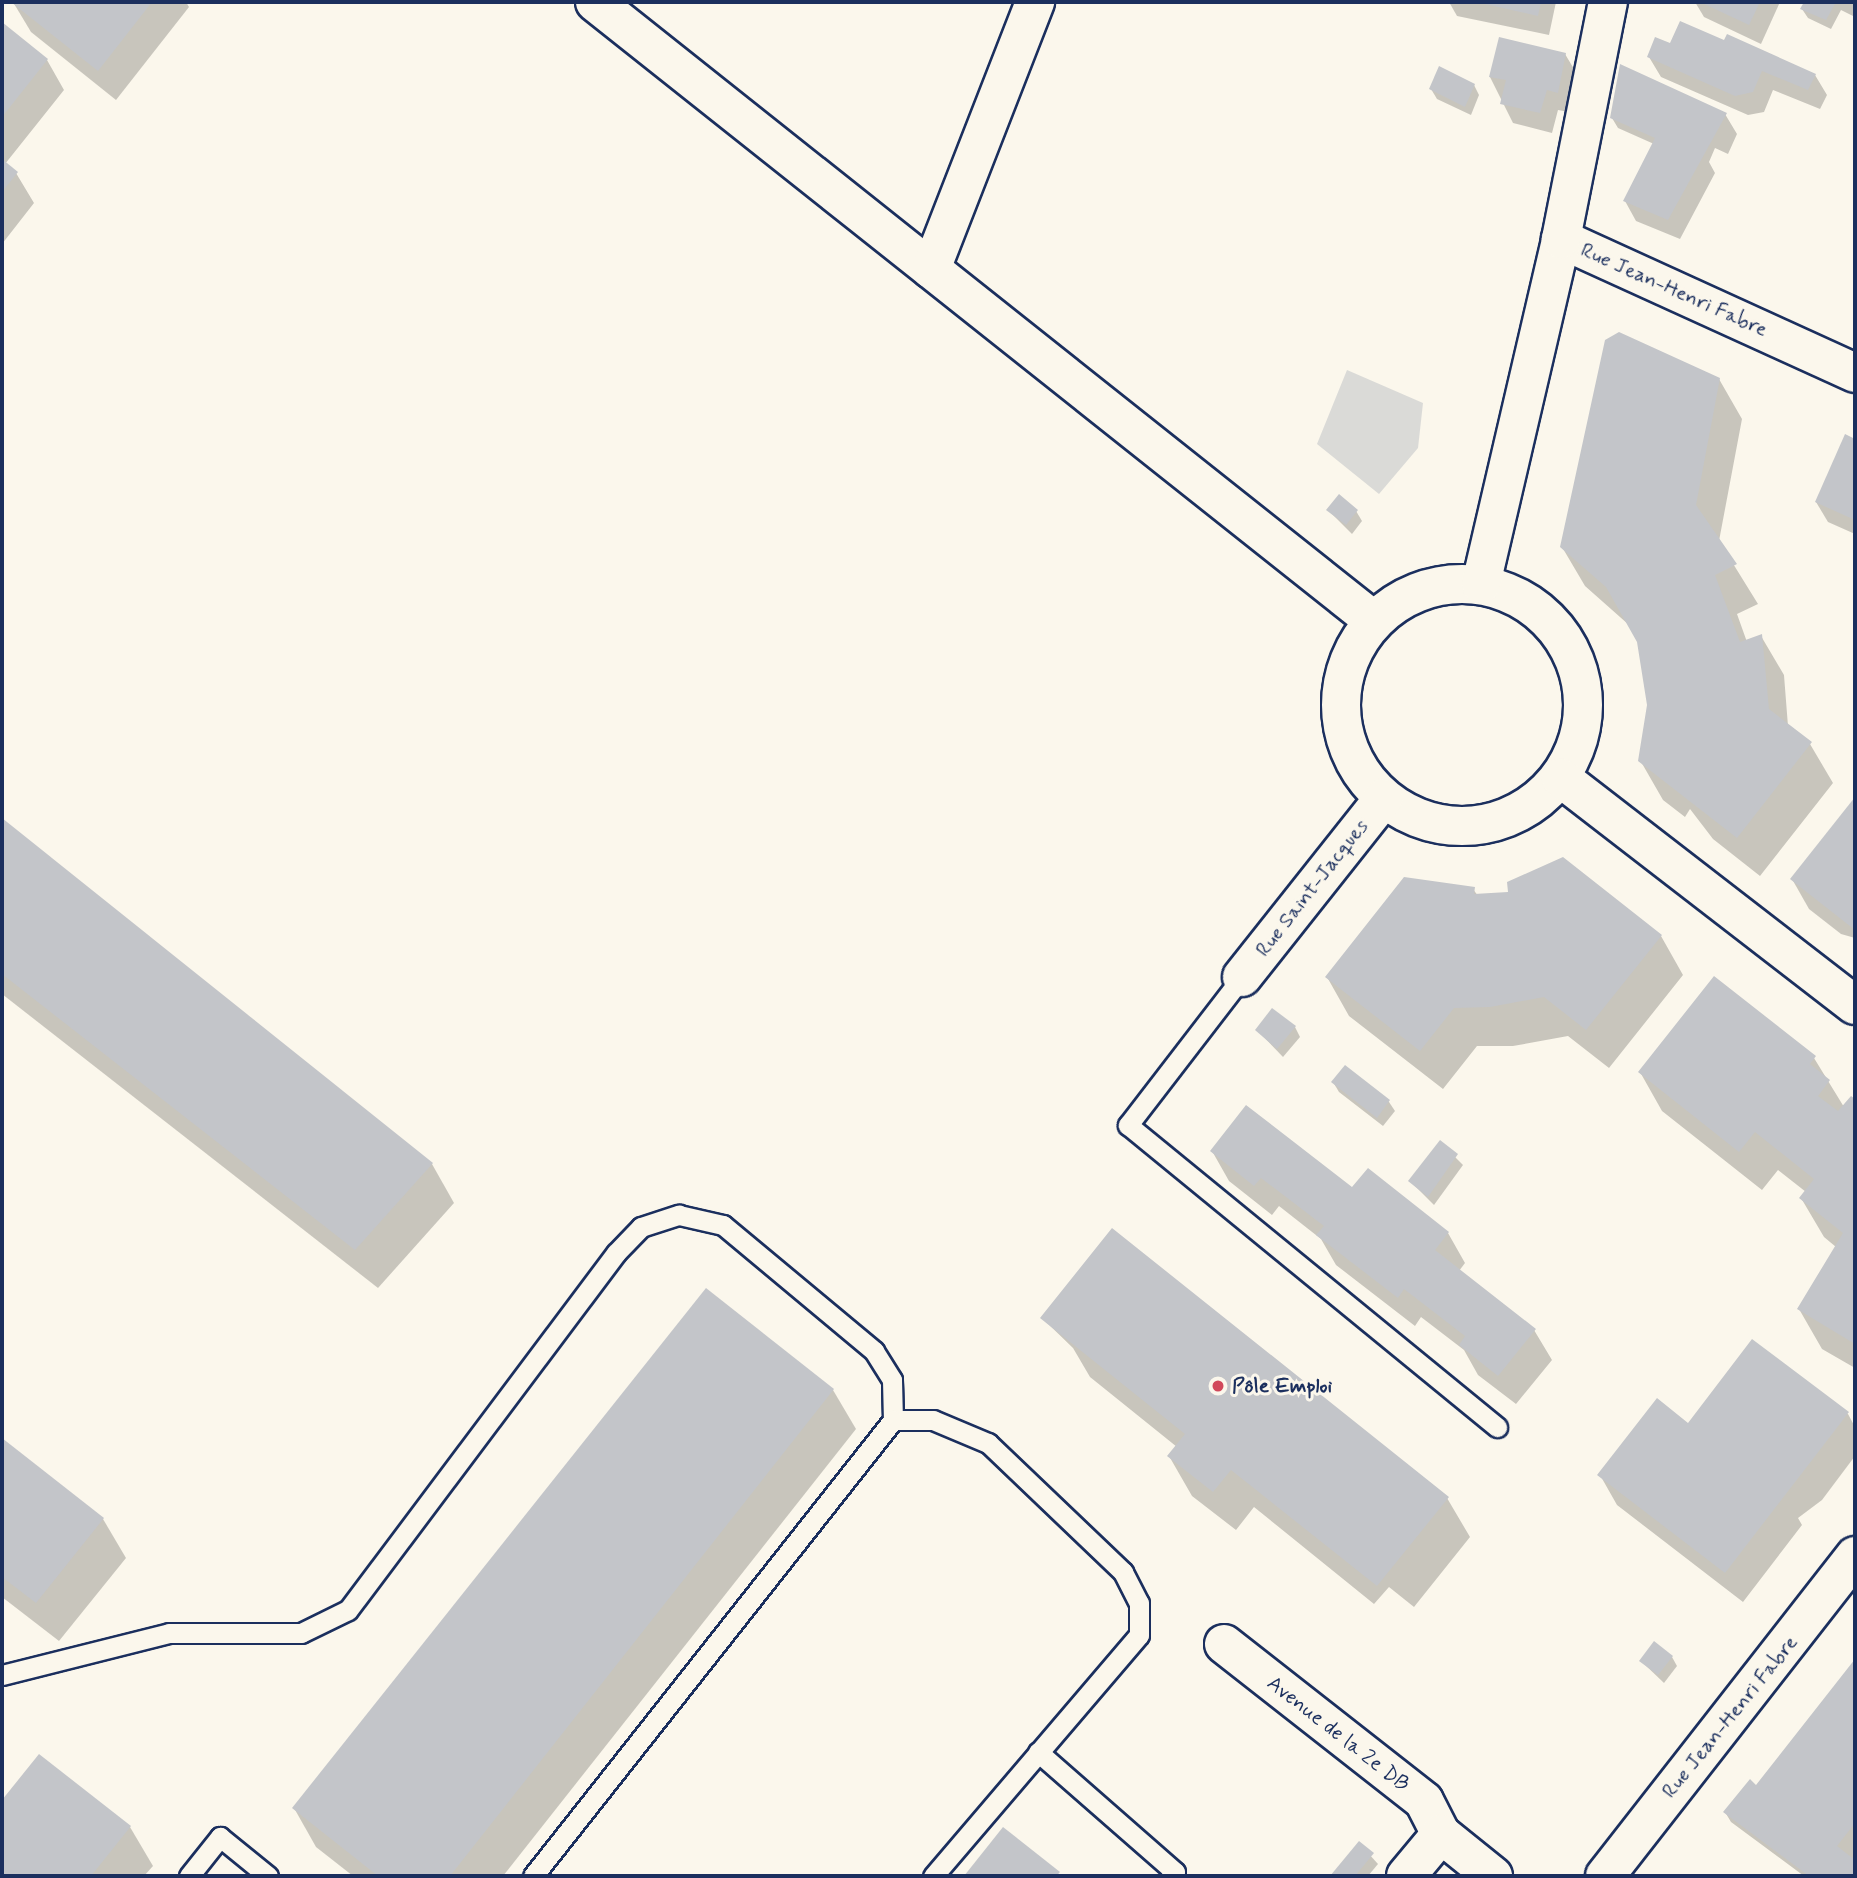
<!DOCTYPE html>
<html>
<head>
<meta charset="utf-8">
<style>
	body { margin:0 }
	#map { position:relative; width:1857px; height:1878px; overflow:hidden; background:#fbf7ec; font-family:Mynerve,sans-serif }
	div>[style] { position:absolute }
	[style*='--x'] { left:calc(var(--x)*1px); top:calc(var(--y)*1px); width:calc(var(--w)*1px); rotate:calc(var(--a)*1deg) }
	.green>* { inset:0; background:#dadad7 }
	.shadow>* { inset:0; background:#0003 }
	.building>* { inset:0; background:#c3c5c9 }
	.roads { filter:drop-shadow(2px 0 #1b2f5e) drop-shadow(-2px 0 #1b2f5e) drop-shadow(0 2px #1b2f5e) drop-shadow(0 -2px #1b2f5e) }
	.service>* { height:19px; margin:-9.5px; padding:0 9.5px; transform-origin:9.5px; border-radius:9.5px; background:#fbf7ec }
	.minor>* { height:38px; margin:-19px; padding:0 19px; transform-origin:19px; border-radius:19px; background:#fbf7ec }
	.minor>.ring { margin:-19px; padding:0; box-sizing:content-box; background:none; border:38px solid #fbf7ec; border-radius:50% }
	.dots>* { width:19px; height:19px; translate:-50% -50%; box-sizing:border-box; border:4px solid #fbf7ec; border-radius:50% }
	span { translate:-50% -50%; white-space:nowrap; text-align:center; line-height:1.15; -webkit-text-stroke:6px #fbf7ec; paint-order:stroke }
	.street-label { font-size:21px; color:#1b2f5e }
	.poi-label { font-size:21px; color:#1b2f5e; font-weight:700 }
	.left { translate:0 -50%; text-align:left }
	.frame { position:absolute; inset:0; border:4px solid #1b2f5e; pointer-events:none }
</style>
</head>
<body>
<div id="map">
	<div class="green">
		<i style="clip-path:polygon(1347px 370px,1423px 403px,1418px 448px,1379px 494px,1317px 444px)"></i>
	</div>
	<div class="shadow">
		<i style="clip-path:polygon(13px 2px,186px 2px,189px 7px,116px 100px,31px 32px)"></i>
		<i style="clip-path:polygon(1449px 2px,1556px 2px,1549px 35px,1457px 16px)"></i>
		<i style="clip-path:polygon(1695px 2px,1780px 2px,1761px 44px,1704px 17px)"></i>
		<i style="clip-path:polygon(1806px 2px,1855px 2px,1855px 17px,1841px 10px,1831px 29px,1808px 18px,1802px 9px)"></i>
		<i style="clip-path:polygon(2px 24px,47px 60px,64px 90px,5px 164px,16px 173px,34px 203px,2px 244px)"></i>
		<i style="clip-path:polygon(1725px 42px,1815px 75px,1827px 95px,1820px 109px,1773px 90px,1764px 112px,1748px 115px,1661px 77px,1649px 57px,1671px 46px)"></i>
		<i style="clip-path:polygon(1565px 54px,1577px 74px,1569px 112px,1558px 110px,1552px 133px,1513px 123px,1490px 77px)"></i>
		<i style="clip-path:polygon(1474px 85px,1479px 95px,1471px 115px,1437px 99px,1431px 89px)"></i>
		<i style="clip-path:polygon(1725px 114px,1737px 134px,1728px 154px,1715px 148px,1709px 162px,1715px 173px,1680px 239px,1636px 221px,1625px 201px,1654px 144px,1618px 128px,1612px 118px)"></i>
		<i style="clip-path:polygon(1719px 379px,1742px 419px,1719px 541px,1758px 604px,1737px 614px,1747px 642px,1761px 636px,1784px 675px,1788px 726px,1810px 744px,1833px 783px,1760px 876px,1713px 839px,1690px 809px,1685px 817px,1663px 800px,1640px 760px,1649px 705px,1638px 641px,1629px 625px,1585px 586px,1562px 547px)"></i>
		<i style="clip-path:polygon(1845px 436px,1855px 441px,1855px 534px,1828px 522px,1816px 502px)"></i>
		<i style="clip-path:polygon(1328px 510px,1356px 511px,1362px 521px,1352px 534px)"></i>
		<i style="clip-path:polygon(1855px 800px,1855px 938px,1841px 934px,1809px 909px,1792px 879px)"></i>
		<i style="clip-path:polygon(2px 820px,432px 1164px,454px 1203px,378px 1288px,2px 994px)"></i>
		<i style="clip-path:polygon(1473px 889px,1478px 896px,1509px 894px,1661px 936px,1683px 975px,1609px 1068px,1568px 1036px,1513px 1046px,1477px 1046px,1443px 1089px,1349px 1016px,1327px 977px)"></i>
		<i style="clip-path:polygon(1295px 1027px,1300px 1037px,1283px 1057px,1257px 1030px)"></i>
		<i style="clip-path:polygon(1814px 1058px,1844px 1107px,1851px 1098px,1855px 1101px,1855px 1368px,1822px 1349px,1799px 1309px,1836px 1247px,1824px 1237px,1801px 1198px,1806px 1192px,1778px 1170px,1762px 1190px,1662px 1111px,1640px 1072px)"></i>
		<i style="clip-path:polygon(1345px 1067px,1389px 1102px,1395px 1111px,1383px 1126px,1339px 1092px,1333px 1082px)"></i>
		<i style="clip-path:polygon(1441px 1143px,1463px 1165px,1434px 1205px,1410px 1181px)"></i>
		<i style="clip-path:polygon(1212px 1151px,1448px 1233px,1465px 1263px,1459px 1271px,1534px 1330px,1552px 1360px,1516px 1404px,1478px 1375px,1464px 1350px,1421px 1317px,1415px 1326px,1336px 1265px,1321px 1239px,1279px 1206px,1272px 1215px,1229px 1181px)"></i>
		<i style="clip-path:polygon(706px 1291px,833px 1390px,856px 1429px,503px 1876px,353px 1876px,316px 1847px,294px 1808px)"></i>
		<i style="clip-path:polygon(1042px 1318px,1447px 1498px,1470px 1537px,1414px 1607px,1389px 1587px,1374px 1604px,1254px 1507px,1236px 1530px,1192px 1496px,1169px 1456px,1177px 1447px,1090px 1377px,1073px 1348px)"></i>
		<i style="clip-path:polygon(1848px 1414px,1855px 1427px,1855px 1456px,1822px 1500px,1798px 1518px,1802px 1525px,1743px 1602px,1617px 1505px,1600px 1475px,1689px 1425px)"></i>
		<i style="clip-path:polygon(2px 1440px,103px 1519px,126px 1558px,59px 1641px,2px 1597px)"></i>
		<i style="clip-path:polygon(1672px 1657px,1677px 1666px,1664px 1683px,1641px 1661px)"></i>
		<i style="clip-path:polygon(1855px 1662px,1855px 1876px,1804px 1876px,1731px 1822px,1725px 1812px,1757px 1787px)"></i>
		<i style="clip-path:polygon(39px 1756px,130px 1827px,153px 1866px,144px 1876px,2px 1876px,2px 1803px)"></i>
		<i style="clip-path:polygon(1003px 1830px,1058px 1873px,1060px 1876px,966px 1876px)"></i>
		<i style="clip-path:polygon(1359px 1843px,1378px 1864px,1368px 1876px,1332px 1876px)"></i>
	</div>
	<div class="building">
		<i style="clip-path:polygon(11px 2px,152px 2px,98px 71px)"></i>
		<i style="clip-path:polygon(1476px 2px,1541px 2px,1538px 16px)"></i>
		<i style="clip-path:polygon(1700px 2px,1760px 2px,1749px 25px)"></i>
		<i style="clip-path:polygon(1804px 2px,1836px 2px,1826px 20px,1800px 9px)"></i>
		<i style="clip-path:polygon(1680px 21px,1724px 40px,1727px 34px,1816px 74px,1808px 90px,1762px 71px,1753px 92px,1735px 96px,1647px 57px,1655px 37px,1670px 43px)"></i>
		<i style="clip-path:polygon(2px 22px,48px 59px,2px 117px)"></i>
		<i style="clip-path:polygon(1499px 37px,1566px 53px,1558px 93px,1547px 90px,1540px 113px,1500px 104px,1506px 80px,1489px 77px)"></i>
		<i style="clip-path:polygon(1620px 64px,1727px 113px,1668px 220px,1623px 201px,1655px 138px,1610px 118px)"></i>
		<i style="clip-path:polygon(1439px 66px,1475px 84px,1465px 107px,1429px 89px)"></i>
		<i style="clip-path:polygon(2px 159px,18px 172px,2px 192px)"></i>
		<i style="clip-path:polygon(1619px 332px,1720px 378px,1696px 505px,1737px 564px,1715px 575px,1740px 642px,1762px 634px,1769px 709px,1812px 742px,1737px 838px,1638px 761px,1647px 705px,1637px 642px,1606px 587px,1560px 547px,1605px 340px)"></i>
		<i style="clip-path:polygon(1845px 434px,1855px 439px,1855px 520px,1815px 502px)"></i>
		<i style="clip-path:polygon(1339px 494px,1358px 510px,1346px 525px,1326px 510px)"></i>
		<i style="clip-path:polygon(1855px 797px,1855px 930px,1790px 879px)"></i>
		<i style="clip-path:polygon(2px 818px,433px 1163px,355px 1250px,2px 974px)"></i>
		<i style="clip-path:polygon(1563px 857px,1662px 935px,1586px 1030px,1544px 997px,1490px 1007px,1454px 1008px,1420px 1051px,1325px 977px,1404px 877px,1475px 887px,1474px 894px,1508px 892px,1507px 882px)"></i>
		<i style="clip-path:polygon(1714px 976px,1816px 1056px,1810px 1064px,1830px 1080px,1818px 1096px,1838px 1111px,1851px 1096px,1855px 1099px,1855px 1344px,1797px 1309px,1843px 1233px,1799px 1198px,1814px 1179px,1755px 1132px,1739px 1152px,1638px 1072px)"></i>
		<i style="clip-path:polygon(1272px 1008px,1296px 1026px,1277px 1049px,1255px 1030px)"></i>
		<i style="clip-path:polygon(1345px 1065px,1390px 1100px,1377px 1118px,1331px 1082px)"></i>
		<i style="clip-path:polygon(1246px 1105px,1352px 1187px,1368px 1168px,1449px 1232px,1435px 1250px,1536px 1329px,1498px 1376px,1459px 1345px,1465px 1336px,1404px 1289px,1398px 1298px,1316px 1235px,1324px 1226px,1261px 1178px,1254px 1186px,1210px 1151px)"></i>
		<i style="clip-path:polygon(1440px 1140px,1458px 1154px,1428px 1197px,1408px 1181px)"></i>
		<i style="clip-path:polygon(1112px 1228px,1449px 1497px,1377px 1586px,1231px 1470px,1213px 1492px,1167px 1456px,1185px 1434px,1040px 1318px)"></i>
		<i style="clip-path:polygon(706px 1288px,834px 1389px,450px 1876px,378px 1876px,292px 1808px)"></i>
		<i style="clip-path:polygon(1752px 1339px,1849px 1412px,1725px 1573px,1597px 1475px,1657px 1398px,1688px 1423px)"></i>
		<i style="clip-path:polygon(2px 1438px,104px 1518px,36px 1603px,2px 1577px)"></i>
		<i style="clip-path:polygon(1654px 1641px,1673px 1656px,1658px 1675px,1639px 1661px)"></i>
		<i style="clip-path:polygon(1855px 1659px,1855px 1823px,1837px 1846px,1855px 1860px,1855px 1876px,1809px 1876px,1723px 1812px,1750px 1779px,1756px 1785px)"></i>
		<i style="clip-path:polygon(39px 1754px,131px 1826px,91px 1876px,2px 1876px,2px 1800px)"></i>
		<i style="clip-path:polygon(1003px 1827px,1060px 1872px,1056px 1876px,964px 1876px)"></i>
		<i style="clip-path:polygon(1359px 1841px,1374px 1853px,1355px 1876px,1330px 1876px)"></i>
	</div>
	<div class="roads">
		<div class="service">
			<i style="--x:1242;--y:977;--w:187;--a:127.6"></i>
			<i style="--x:1128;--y:1125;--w:477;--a:39.3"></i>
			<i style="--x:893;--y:1420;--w:40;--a:0"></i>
			<i style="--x:933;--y:1420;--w:60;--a:22.7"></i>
			<i style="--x:988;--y:1443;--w:187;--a:43.7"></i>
			<i style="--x:1123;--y:1572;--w:35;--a:63"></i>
			<i style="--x:1139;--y:1603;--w:32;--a:90"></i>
			<i style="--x:1139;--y:1635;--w:317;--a:130.5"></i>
			<i style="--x:2;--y:1675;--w:172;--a:-14.1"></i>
			<i style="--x:169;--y:1633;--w:132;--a:0"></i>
			<i style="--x:301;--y:1633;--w:52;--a:-26.1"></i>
			<i style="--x:348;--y:1610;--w:446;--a:-53.1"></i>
			<i style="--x:616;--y:1253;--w:36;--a:-46"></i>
			<i style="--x:641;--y:1227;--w:40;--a:-18"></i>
			<i style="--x:679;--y:1215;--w:45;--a:12.8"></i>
			<i style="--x:723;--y:1225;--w:197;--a:39.8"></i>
			<i style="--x:874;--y:1351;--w:34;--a:58"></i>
			<i style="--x:892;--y:1380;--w:40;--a:88.6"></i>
			<i style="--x:893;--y:1420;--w:581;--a:128.29"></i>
			<i style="--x:1038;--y:1752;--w:182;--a:41.2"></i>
			<i style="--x:1175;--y:1872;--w:6;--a:135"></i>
			<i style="--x:189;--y:1876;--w:50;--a:-51.5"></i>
			<i style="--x:220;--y:1837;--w:62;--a:39.1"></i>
		</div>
		<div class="minor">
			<i style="--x:595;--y:2;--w:995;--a:38.47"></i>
			<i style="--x:1561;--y:239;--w:323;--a:24.5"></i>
			<i style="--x:931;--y:269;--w:287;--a:-68.7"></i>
			<i class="ring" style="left:1341px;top:584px;width:204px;height:204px"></i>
			<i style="--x:1481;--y:584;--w:354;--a:-76.9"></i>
			<i style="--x:1561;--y:239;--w:242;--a:-78.8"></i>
			<i style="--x:1561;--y:778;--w:371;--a:37.7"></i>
			<i style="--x:1242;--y:977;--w:228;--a:-51.6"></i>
			<i style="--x:1224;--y:1644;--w:254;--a:38.1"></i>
			<i style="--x:1424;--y:1801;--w:37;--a:63"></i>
			<i style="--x:1441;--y:1834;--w:67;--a:38.9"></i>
			<i style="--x:1406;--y:1876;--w:55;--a:-50.2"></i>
			<i style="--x:1605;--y:1876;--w:406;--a:-52"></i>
		</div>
	</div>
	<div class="dots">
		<i style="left:1218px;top:1386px;background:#d1495b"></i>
	</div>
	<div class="street-label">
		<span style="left:1674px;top:290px;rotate:24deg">Rue Jean-Henri Fabre</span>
		<span style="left:1312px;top:888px;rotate:-52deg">Rue Saint-Jacques</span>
		<span style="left:1730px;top:1717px;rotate:-51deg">Rue Jean-Henri Fabre</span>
		<span style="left:1338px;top:1734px;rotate:38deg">Avenue de la 2e DB</span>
	</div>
	<div class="poi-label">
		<span class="left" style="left:1232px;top:1386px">Pôle Emploi</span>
	</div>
	<div class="frame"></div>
</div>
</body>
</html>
